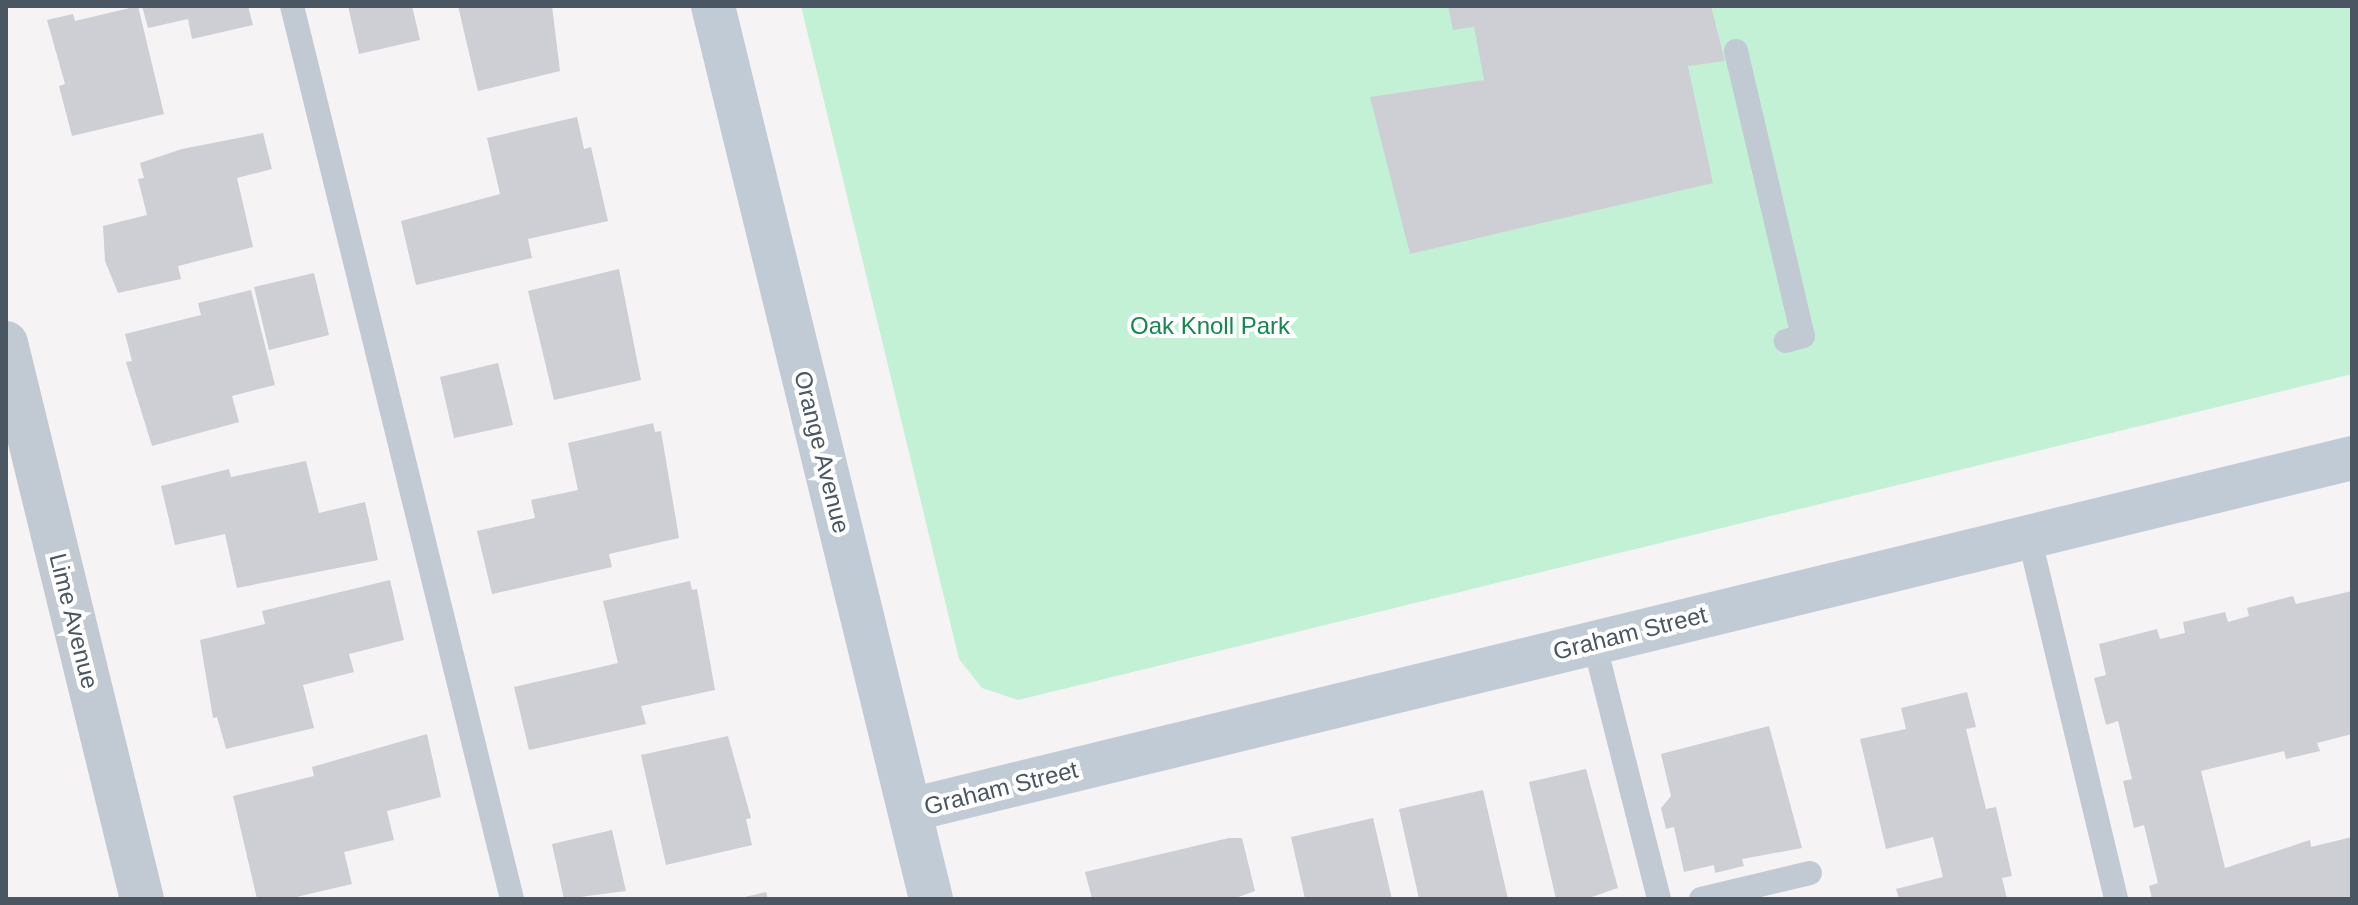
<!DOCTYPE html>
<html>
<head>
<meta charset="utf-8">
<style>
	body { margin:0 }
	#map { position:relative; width:2358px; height:905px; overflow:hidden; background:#f5f3f3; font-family:Arial,sans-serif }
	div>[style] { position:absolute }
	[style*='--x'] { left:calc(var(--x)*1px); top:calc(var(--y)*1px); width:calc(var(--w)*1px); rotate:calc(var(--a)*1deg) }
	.green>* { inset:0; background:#c3f1d5 }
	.building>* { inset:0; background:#cdcfd5 }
	.lane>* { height:24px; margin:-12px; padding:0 12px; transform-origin:12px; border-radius:12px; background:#c1cad2 }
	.street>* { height:44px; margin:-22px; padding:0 22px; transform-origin:22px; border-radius:22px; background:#c1cad2 }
	.secondary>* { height:44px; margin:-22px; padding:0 22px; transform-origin:22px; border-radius:22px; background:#c1cbd6 }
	span { translate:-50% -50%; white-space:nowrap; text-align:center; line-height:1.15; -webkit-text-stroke:8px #fff; paint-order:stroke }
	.park-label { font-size:24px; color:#17864f }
	.street-label { font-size:24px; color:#4a5661 }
	.frame { position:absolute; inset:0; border:8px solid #4a5661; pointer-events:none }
</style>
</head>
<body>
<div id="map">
	<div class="green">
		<i style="clip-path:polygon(801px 6px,2352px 6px,2352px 374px,1018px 700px,982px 688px,959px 659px)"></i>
	</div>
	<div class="building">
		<i style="clip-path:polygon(138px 6px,164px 114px,72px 136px,59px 86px,65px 84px,47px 20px,73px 14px,75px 21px)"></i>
		<i style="clip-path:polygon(142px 6px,248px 6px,253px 25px,192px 39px,188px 19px,148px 28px)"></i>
		<i style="clip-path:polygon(348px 6px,412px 6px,420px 40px,359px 54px)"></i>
		<i style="clip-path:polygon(458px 6px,552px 6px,560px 71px,478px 91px)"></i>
		<i style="clip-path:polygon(1448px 6px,1711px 6px,1725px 61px,1688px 66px,1713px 183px,1410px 254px,1370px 97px,1484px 80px,1474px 27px,1453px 30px)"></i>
		<i style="clip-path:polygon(577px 117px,584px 149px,591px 147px,608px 221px,528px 239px,532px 258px,416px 285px,401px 221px,500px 194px,487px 138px)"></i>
		<i style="clip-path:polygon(263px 133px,272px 169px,237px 178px,253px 247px,178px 266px,181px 279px,118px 293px,105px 261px,103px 226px,147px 215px,138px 179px,144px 178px,140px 163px,182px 149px)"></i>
		<i style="clip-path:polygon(619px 269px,641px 380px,554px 400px,528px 291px)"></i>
		<i style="clip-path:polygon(314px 273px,329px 335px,269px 350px,254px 287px)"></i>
		<i style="clip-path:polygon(251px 290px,275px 385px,232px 396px,239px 422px,152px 446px,126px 362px,132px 361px,125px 334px,201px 315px,198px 303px)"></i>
		<i style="clip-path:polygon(498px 363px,513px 425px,454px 438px,440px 377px)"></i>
		<i style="clip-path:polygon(653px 423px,655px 432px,661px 431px,679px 538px,609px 554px,612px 567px,492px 594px,477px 531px,535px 518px,531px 500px,578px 490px,568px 443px)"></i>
		<i style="clip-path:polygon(306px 461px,319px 513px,365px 502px,378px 560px,237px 588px,225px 534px,175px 545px,161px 486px,229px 469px,231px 477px)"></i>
		<i style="clip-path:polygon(390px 580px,404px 640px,349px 654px,354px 672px,303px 685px,314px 728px,226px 749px,217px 717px,213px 718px,200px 640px,265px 624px,262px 611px)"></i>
		<i style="clip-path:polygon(690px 581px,692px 590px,697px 589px,715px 690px,641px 706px,646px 724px,529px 750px,514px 687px,618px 663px,603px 601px)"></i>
		<i style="clip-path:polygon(2352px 591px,2352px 734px,2317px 743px,2320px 751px,2286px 759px,2284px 751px,2201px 771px,2225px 868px,2310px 840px,2311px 847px,2352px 837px,2352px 899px,2152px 899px,2149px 886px,2158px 883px,2144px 825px,2134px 828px,2123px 781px,2132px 779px,2118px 721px,2106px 725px,2094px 678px,2106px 675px,2099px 644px,2157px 629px,2160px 639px,2185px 633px,2183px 622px,2225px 612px,2228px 622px,2249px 616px,2247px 608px,2293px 596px,2296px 604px)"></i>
		<i style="clip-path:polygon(1967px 692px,1976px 727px,1966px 729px,1986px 809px,1996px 807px,2012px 876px,2002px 878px,2007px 899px,1899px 899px,1896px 889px,1943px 877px,1933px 837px,1886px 849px,1860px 739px,1906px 729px,1901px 708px)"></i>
		<i style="clip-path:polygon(1769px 726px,1802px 848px,1742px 859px,1744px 866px,1715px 873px,1714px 865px,1684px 872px,1674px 827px,1666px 829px,1661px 808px,1671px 796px,1661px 754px)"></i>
		<i style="clip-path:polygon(427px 734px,441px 797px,387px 811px,394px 840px,344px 852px,352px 884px,288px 899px,257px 899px,233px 796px,314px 776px,312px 767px)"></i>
		<i style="clip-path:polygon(728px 736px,751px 818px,746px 819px,752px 845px,666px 865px,641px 755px)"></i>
		<i style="clip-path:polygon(1586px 769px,1618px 888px,1586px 899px,1556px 899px,1529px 782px)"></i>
		<i style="clip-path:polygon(1483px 790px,1508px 899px,1419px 899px,1399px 809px)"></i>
		<i style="clip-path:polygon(1373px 818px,1392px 899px,1305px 899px,1291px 837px)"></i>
		<i style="clip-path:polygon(612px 830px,626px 891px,564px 899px,552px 844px)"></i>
		<i style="clip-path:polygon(1229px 838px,1242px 838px,1255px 891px,1233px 899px,1092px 899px,1085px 872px)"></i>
		<i style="clip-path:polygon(766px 892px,768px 899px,741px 899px,741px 898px)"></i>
	</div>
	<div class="lane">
		<i style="--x:292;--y:6;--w:920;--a:76.16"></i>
		<i style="--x:1736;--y:51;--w:293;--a:76.8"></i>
		<i style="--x:1803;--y:336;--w:18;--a:164"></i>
		<i style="--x:2029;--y:536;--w:373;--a:76.5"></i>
		<i style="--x:1594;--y:642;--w:265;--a:75.8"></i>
		<i style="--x:1701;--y:899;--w:112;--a:-13.4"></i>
	</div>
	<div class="street">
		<i style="--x:6;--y:343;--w:572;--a:76.26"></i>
	</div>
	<div class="secondary">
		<i style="--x:713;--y:6;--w:919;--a:76.28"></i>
		<i style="--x:910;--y:810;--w:1484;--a:-13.72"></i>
	</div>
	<div class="park-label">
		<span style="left:1210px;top:326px">Oak Knoll Park</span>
	</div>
	<div class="street-label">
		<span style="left:822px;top:452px;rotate:76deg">Orange Avenue</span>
		<span style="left:74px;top:621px;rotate:76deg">Lime Avenue</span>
		<span style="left:1630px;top:633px;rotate:-14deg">Graham Street</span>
		<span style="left:1001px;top:788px;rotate:-14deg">Graham Street</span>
	</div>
	<div class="frame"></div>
</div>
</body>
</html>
